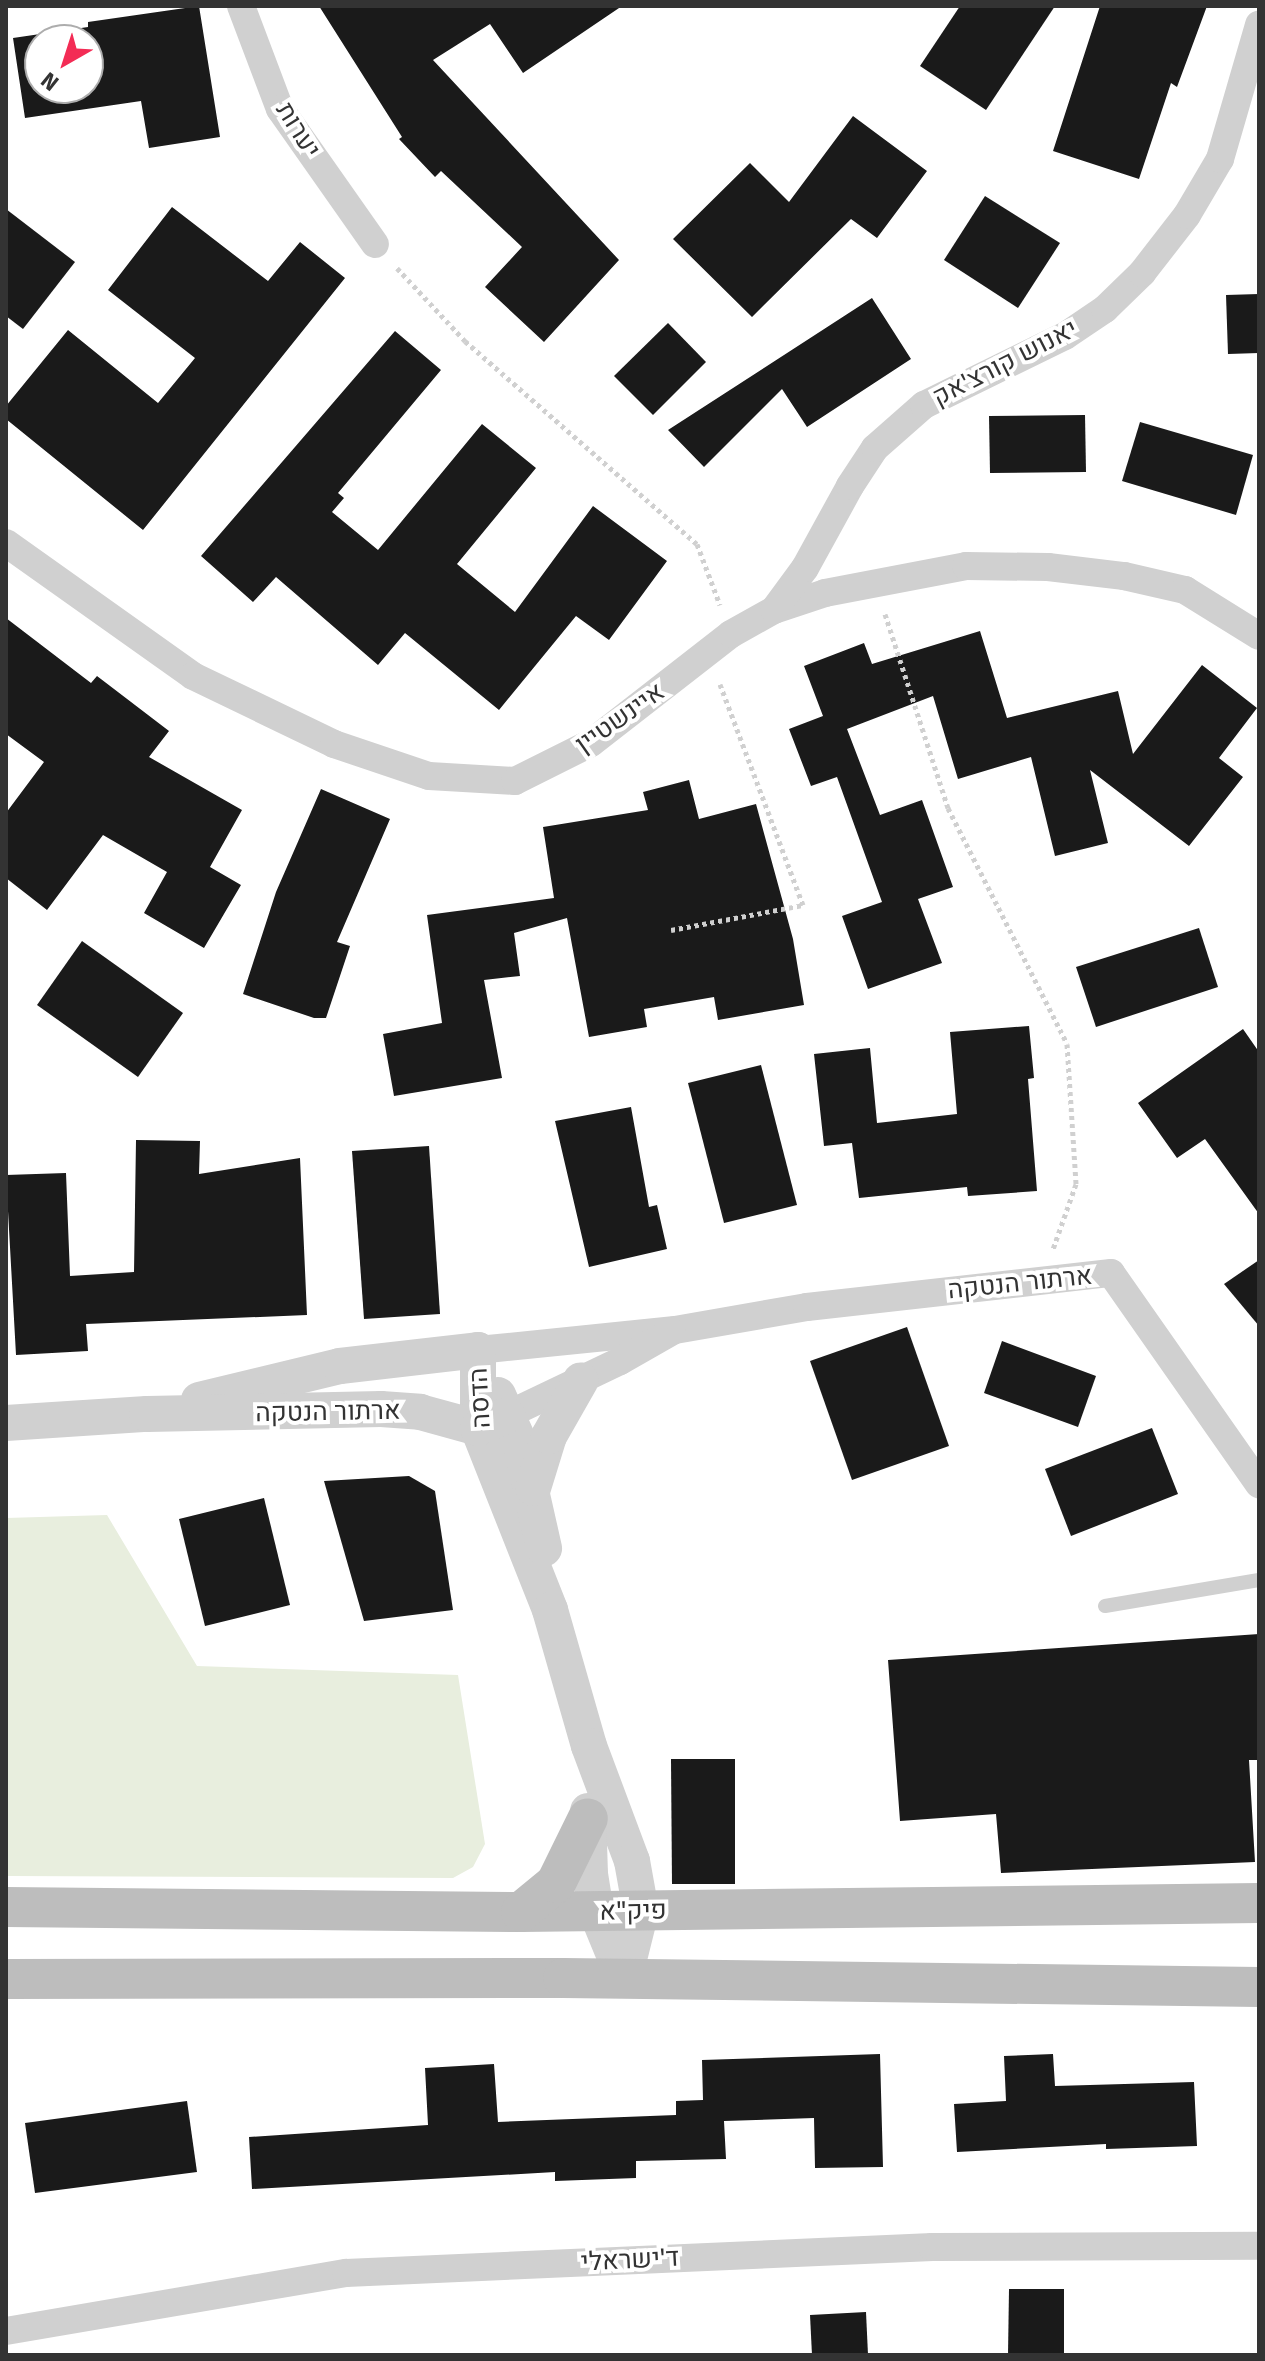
<!DOCTYPE html>
<html>
<head>
<meta charset="utf-8">
<style>
	body { margin:0 }
	#map { position:relative; width:1265px; height:2361px; overflow:hidden; background:#fff; font-family:"Fira Sans",Heebo,sans-serif }
	div>[style] { position:absolute }
	[style*='--x'] { left:calc(var(--x)*1px); top:calc(var(--y)*1px); width:calc(var(--w)*1px); rotate:calc(var(--a)*1deg) }
	.green>* { inset:0; background:#e8eede }
	.building>* { inset:0; background:#1a1a1a }
	.path>* { height:5px; margin-top:-2.5px; transform-origin:0; background:repeating-linear-gradient(90deg,#d0d0d0 0 4px,transparent 0 8px) }
	.service>* { height:14px; margin:-7px; padding:0 7px; transform-origin:7px; border-radius:7px; background:#d0d0d0 }
	.minor>* { height:28px; margin:-14px; padding:0 14px; transform-origin:14px; border-radius:14px; background:#d0d0d0 }
	.tertiary>* { height:36px; margin:-18px; padding:0 18px; transform-origin:18px; border-radius:18px; background:#d0d0d0 }
	.secondary>* { height:40px; margin:-20px; padding:0 20px; transform-origin:20px; border-radius:20px; background:#bdbdbd }
	span { translate:-50% -50%; white-space:nowrap; text-align:center; line-height:1.15; -webkit-text-stroke:8px #fff; paint-order:stroke }
	.street-label { font-size:26px; color:#333 }
	.frame { position:absolute; inset:0; border:8px solid #333; pointer-events:none }
	.north { position:absolute; left:24px; top:24px; width:80px; height:80px; box-sizing:border-box; background:#fff; border:2px solid #adadad; border-radius:50%; rotate:219deg; font-size:22px; font-weight:700; line-height:32px; text-align:center; color:#333 }
	.north::after { content:''; display:block; margin:auto; width:28px; height:36px; background:#f32c55; clip-path:polygon(50% 0,100% 100%,50% 72%,0 100%) }
</style>
</head>
<body>
<div id="map">
	<div class="green">
		<i style="clip-path:polygon(107px 1515px,197px 1666px,458px 1675px,485px 1844px,473px 1867px,453px 1878px,6px 1876px,6px 1518px)"></i>
	</div>
	<div class="building">
		<i style="clip-path:polygon(evenodd,199px 6px,220px 137px,149px 148px,141px 101px,25px 118px,13px 38px,88px 27px,88px 22px,199px 6px,40px 40px,88px 40px,88px 88px,40px 88px,40px 40px)"></i>
		<i style="clip-path:polygon(319px 6px,622px 6px,523px 73px,490px 24px,433px 60px,619px 260px,544px 342px,485px 287px,522px 247px,441px 171px,435px 177px,399px 139px,402px 137px)"></i>
		<i style="clip-path:polygon(960px 6px,1055px 6px,986px 110px,920px 66px)"></i>
		<i style="clip-path:polygon(1100px 6px,1207px 6px,1177px 87px,1171px 83px,1139px 179px,1053px 151px)"></i>
		<i style="clip-path:polygon(853px 116px,927px 171px,877px 238px,851px 219px,752px 317px,673px 239px,750px 163px,789px 202px)"></i>
		<i style="clip-path:polygon(985px 196px,1060px 243px,1018px 308px,944px 260px)"></i>
		<i style="clip-path:polygon(172px 207px,268px 281px,300px 242px,345px 278px,143px 530px,6px 419px,6px 406px,68px 330px,158px 403px,195px 358px,108px 290px)"></i>
		<i style="clip-path:polygon(6px 209px,75px 262px,23px 329px,6px 316px)"></i>
		<i style="clip-path:polygon(1259px 294px,1259px 353px,1228px 354px,1226px 295px)"></i>
		<i style="clip-path:polygon(872px 298px,911px 359px,807px 427px,782px 389px,704px 467px,668px 430px)"></i>
		<i style="clip-path:polygon(668px 323px,706px 362px,653px 415px,614px 376px)"></i>
		<i style="clip-path:polygon(395px 331px,441px 370px,338px 493px,344px 498px,332px 512px,378px 550px,482px 424px,536px 468px,457px 564px,515px 612px,593px 506px,667px 561px,609px 640px,576px 616px,499px 710px,405px 633px,378px 665px,276px 577px,253px 602px,201px 556px)"></i>
		<i style="clip-path:polygon(1085px 415px,1086px 472px,990px 473px,989px 416px)"></i>
		<i style="clip-path:polygon(1140px 422px,1253px 455px,1236px 515px,1122px 481px)"></i>
		<i style="clip-path:polygon(6px 618px,91px 683px,97px 676px,169px 731px,149px 757px,242px 810px,210px 867px,241px 885px,204px 948px,144px 913px,167px 872px,103px 835px,47px 910px,6px 878px,6px 813px,44px 762px,6px 734px)"></i>
		<i style="clip-path:polygon(980px 631px,1007px 718px,1118px 691px,1133px 754px,1202px 665px,1257px 708px,1219px 758px,1243px 777px,1189px 846px,1090px 770px,1108px 843px,1055px 856px,1031px 757px,958px 779px,933px 696px,847px 729px,880px 815px,922px 800px,953px 887px,918px 899px,942px 963px,868px 989px,842px 916px,882px 902px,837px 777px,811px 786px,789px 729px,823px 716px,804px 666px,864px 643px,872px 664px)"></i>
		<i style="clip-path:polygon(689px 780px,699px 819px,756px 804px,793px 939px,804px 1005px,718px 1020px,714px 997px,644px 1009px,647px 1027px,589px 1037px,567px 918px,514px 933px,520px 976px,484px 980px,502px 1078px,394px 1096px,383px 1034px,442px 1023px,427px 915px,554px 898px,543px 827px,648px 810px,643px 792px)"></i>
		<i style="clip-path:polygon(321px 789px,390px 819px,337px 942px,350px 946px,326px 1018px,314px 1018px,243px 994px,276px 892px)"></i>
		<i style="clip-path:polygon(1199px 928px,1218px 987px,1096px 1027px,1076px 967px)"></i>
		<i style="clip-path:polygon(82px 941px,183px 1013px,138px 1077px,37px 1005px)"></i>
		<i style="clip-path:polygon(1029px 1026px,1034px 1078px,1028px 1079px,1037px 1191px,968px 1196px,967px 1187px,859px 1198px,852px 1143px,824px 1146px,814px 1054px,870px 1048px,877px 1123px,957px 1114px,950px 1032px)"></i>
		<i style="clip-path:polygon(1243px 1029px,1259px 1052px,1259px 1214px,1205px 1139px,1177px 1158px,1138px 1103px)"></i>
		<i style="clip-path:polygon(761px 1065px,797px 1205px,724px 1223px,688px 1083px)"></i>
		<i style="clip-path:polygon(631px 1107px,649px 1207px,657px 1205px,667px 1249px,589px 1267px,555px 1121px)"></i>
		<i style="clip-path:polygon(136px 1140px,200px 1141px,199px 1174px,300px 1158px,307px 1315px,86px 1324px,88px 1351px,16px 1355px,6px 1175px,66px 1173px,70px 1276px,134px 1272px)"></i>
		<i style="clip-path:polygon(429px 1146px,440px 1314px,364px 1319px,352px 1151px)"></i>
		<i style="clip-path:polygon(1259px 1260px,1259px 1326px,1224px 1284px)"></i>
		<i style="clip-path:polygon(907px 1327px,949px 1446px,852px 1480px,810px 1361px)"></i>
		<i style="clip-path:polygon(1002px 1341px,1096px 1376px,1078px 1427px,984px 1393px)"></i>
		<i style="clip-path:polygon(1152px 1428px,1178px 1494px,1071px 1536px,1045px 1469px)"></i>
		<i style="clip-path:polygon(409px 1476px,435px 1491px,453px 1610px,364px 1621px,324px 1481px)"></i>
		<i style="clip-path:polygon(264px 1498px,290px 1605px,205px 1626px,179px 1519px)"></i>
		<i style="clip-path:polygon(1259px 1634px,1259px 1760px,1249px 1760px,1255px 1862px,1001px 1873px,996px 1814px,900px 1821px,888px 1660px)"></i>
		<i style="clip-path:polygon(671px 1759px,735px 1759px,735px 1884px,672px 1884px)"></i>
		<i style="clip-path:polygon(880px 2054px,883px 2167px,815px 2168px,814px 2118px,724px 2121px,726px 2159px,636px 2161px,636px 2178px,555px 2181px,555px 2172px,252px 2189px,249px 2137px,428px 2125px,425px 2068px,494px 2064px,498px 2122px,676px 2115px,676px 2101px,703px 2100px,702px 2060px)"></i>
		<i style="clip-path:polygon(1053px 2054px,1055px 2086px,1194px 2082px,1197px 2146px,1106px 2149px,1106px 2144px,957px 2152px,954px 2104px,1006px 2101px,1004px 2056px)"></i>
		<i style="clip-path:polygon(187px 2101px,197px 2172px,35px 2193px,25px 2123px)"></i>
		<i style="clip-path:polygon(1009px 2289px,1064px 2289px,1064px 2355px,1008px 2355px)"></i>
		<i style="clip-path:polygon(866px 2312px,868px 2355px,812px 2355px,810px 2315px)"></i>
	</div>
	<div class="path">
		<i style="--x:397;--y:268;--w:100;--a:47"></i>
		<i style="--x:465;--y:341;--w:308;--a:41.2"></i>
		<i style="--x:697;--y:544;--w:65;--a:69.3"></i>
		<i style="--x:885;--y:614;--w:204;--a:72"></i>
		<i style="--x:948;--y:808;--w:264;--a:63.2"></i>
		<i style="--x:1067;--y:1044;--w:140;--a:86.3"></i>
		<i style="--x:1076;--y:1184;--w:69;--a:109.5"></i>
		<i style="--x:671;--y:930;--w:134;--a:-10.7"></i>
		<i style="--x:803;--y:905;--w:236;--a:-110.6"></i>
	</div>
	<div class="service">
		<i style="--x:1105;--y:1606;--w:156;--a:-9.6"></i>
	</div>
	<div class="minor">
		<i style="--x:241;--y:6;--w:110;--a:69.3"></i>
		<i style="--x:280;--y:109;--w:165;--a:54.9"></i>
		<i style="--x:6;--y:543;--w:229;--a:35.4"></i>
		<i style="--x:193;--y:676;--w:157;--a:25.7"></i>
		<i style="--x:334;--y:744;--w:100;--a:18.6"></i>
		<i style="--x:429;--y:776;--w:86;--a:3.3"></i>
		<i style="--x:515;--y:781;--w:85;--a:-26.6"></i>
		<i style="--x:591;--y:743;--w:177;--a:-37.9"></i>
		<i style="--x:731;--y:634;--w:49;--a:-29.2"></i>
		<i style="--x:774;--y:610;--w:54;--a:-18.4"></i>
		<i style="--x:825;--y:593;--w:144;--a:-10.8"></i>
		<i style="--x:966;--y:566;--w:82;--a:0.7"></i>
		<i style="--x:1048;--y:567;--w:77;--a:6.8"></i>
		<i style="--x:1124;--y:576;--w:63;--a:12.9"></i>
		<i style="--x:1185;--y:590;--w:87;--a:31.9"></i>
		<i style="--x:774;--y:610;--w:52;--a:-53.6"></i>
		<i style="--x:805;--y:568;--w:94;--a:-61.2"></i>
		<i style="--x:850;--y:486;--w:45;--a:-56.7"></i>
		<i style="--x:875;--y:448;--w:65;--a:-41.3"></i>
		<i style="--x:924;--y:405;--w:157;--a:-26.1"></i>
		<i style="--x:1065;--y:336;--w:48;--a:-34"></i>
		<i style="--x:1105;--y:309;--w:52;--a:-44.2"></i>
		<i style="--x:1142;--y:273;--w:73;--a:-52.2"></i>
		<i style="--x:1187;--y:215;--w:65;--a:-59.5"></i>
		<i style="--x:1220;--y:159;--w:140;--a:-73.8"></i>
		<i style="--x:478;--y:1350;--w:198;--a:-5.8"></i>
		<i style="--x:675;--y:1330;--w:134;--a:-9.9"></i>
		<i style="--x:807;--y:1307;--w:306;--a:-6.4"></i>
		<i style="--x:1111;--y:1273;--w:258;--a:55"></i>
		<i style="--x:507;--y:1415;--w:125;--a:-25.5"></i>
		<i style="--x:620;--y:1361;--w:59;--a:-29.6"></i>
		<i style="--x:6;--y:2331;--w:345;--a:-9.7"></i>
		<i style="--x:346;--y:2273;--w:587;--a:-2.54"></i>
		<i style="--x:932;--y:2247;--w:327;--a:-0.2"></i>
	</div>
	<div class="tertiary">
		<i style="--x:478;--y:1350;--w:78;--a:90"></i>
		<i style="--x:478;--y:1428;--w:196;--a:68.4"></i>
		<i style="--x:550;--y:1610;--w:141;--a:74"></i>
		<i style="--x:589;--y:1746;--w:123;--a:69.5"></i>
		<i style="--x:632;--y:1861;--w:51;--a:79.8"></i>
		<i style="--x:641;--y:1911;--w:70;--a:104"></i>
		<i style="--x:498;--y:1395;--w:56;--a:65.7"></i>
		<i style="--x:521;--y:1446;--w:105;--a:77.3"></i>
		<i style="--x:199;--y:1400;--w:145;--a:-13.6"></i>
		<i style="--x:340;--y:1366;--w:139;--a:-6.6"></i>
		<i style="--x:6;--y:1423;--w:141;--a:-3.7"></i>
		<i style="--x:147;--y:1414;--w:234;--a:-1.2"></i>
		<i style="--x:381;--y:1409;--w:39;--a:4"></i>
		<i style="--x:420;--y:1412;--w:60;--a:15.4"></i>
		<i style="--x:478;--y:1428;--w:32;--a:-24"></i>
		<i style="--x:533;--y:1488;--w:54;--a:-72.9"></i>
		<i style="--x:549;--y:1436;--w:64;--a:-60.3"></i>
		<i style="--x:588;--y:1811;--w:63;--a:88.2"></i>
		<i style="--x:590;--y:1874;--w:37;--a:81"></i>
		<i style="--x:596;--y:1911;--w:74;--a:67.6"></i>
	</div>
	<div class="secondary">
		<i style="--x:6;--y:1907;--w:515;--a:0.56"></i>
		<i style="--x:521;--y:1912;--w:738;--a:-0.7"></i>
		<i style="--x:521;--y:1912;--w:45;--a:-39.6"></i>
		<i style="--x:556;--y:1883;--w:72;--a:-63.8"></i>
		<i style="--x:6;--y:1979;--w:557;--a:-0.1"></i>
		<i style="--x:563;--y:1978;--w:696;--a:0.74"></i>
	</div>
	<div class="street-label">
		<span style="left:298px;top:130px;rotate:58deg">יערות</span>
		<span style="left:1005px;top:363px;rotate:-27deg">יאנוש קורצ'אק</span>
		<span style="left:620px;top:718px;rotate:-35deg">איינשטיין</span>
		<span style="left:1020px;top:1283px;rotate:-6deg">ארתור הנטקה</span>
		<span style="left:480px;top:1398px;rotate:-93deg">הדסה</span>
		<span style="left:328px;top:1412px;rotate:-1deg">ארתור הנטקה</span>
		<span style="left:633px;top:1911px;rotate:-1deg">פיק"א</span>
		<span style="left:630px;top:2260px;rotate:-3deg">ד'ישראלי</span>
	</div>
	<div class="frame"></div>
	<div class="north">N</div>
</div>
</body>
</html>
